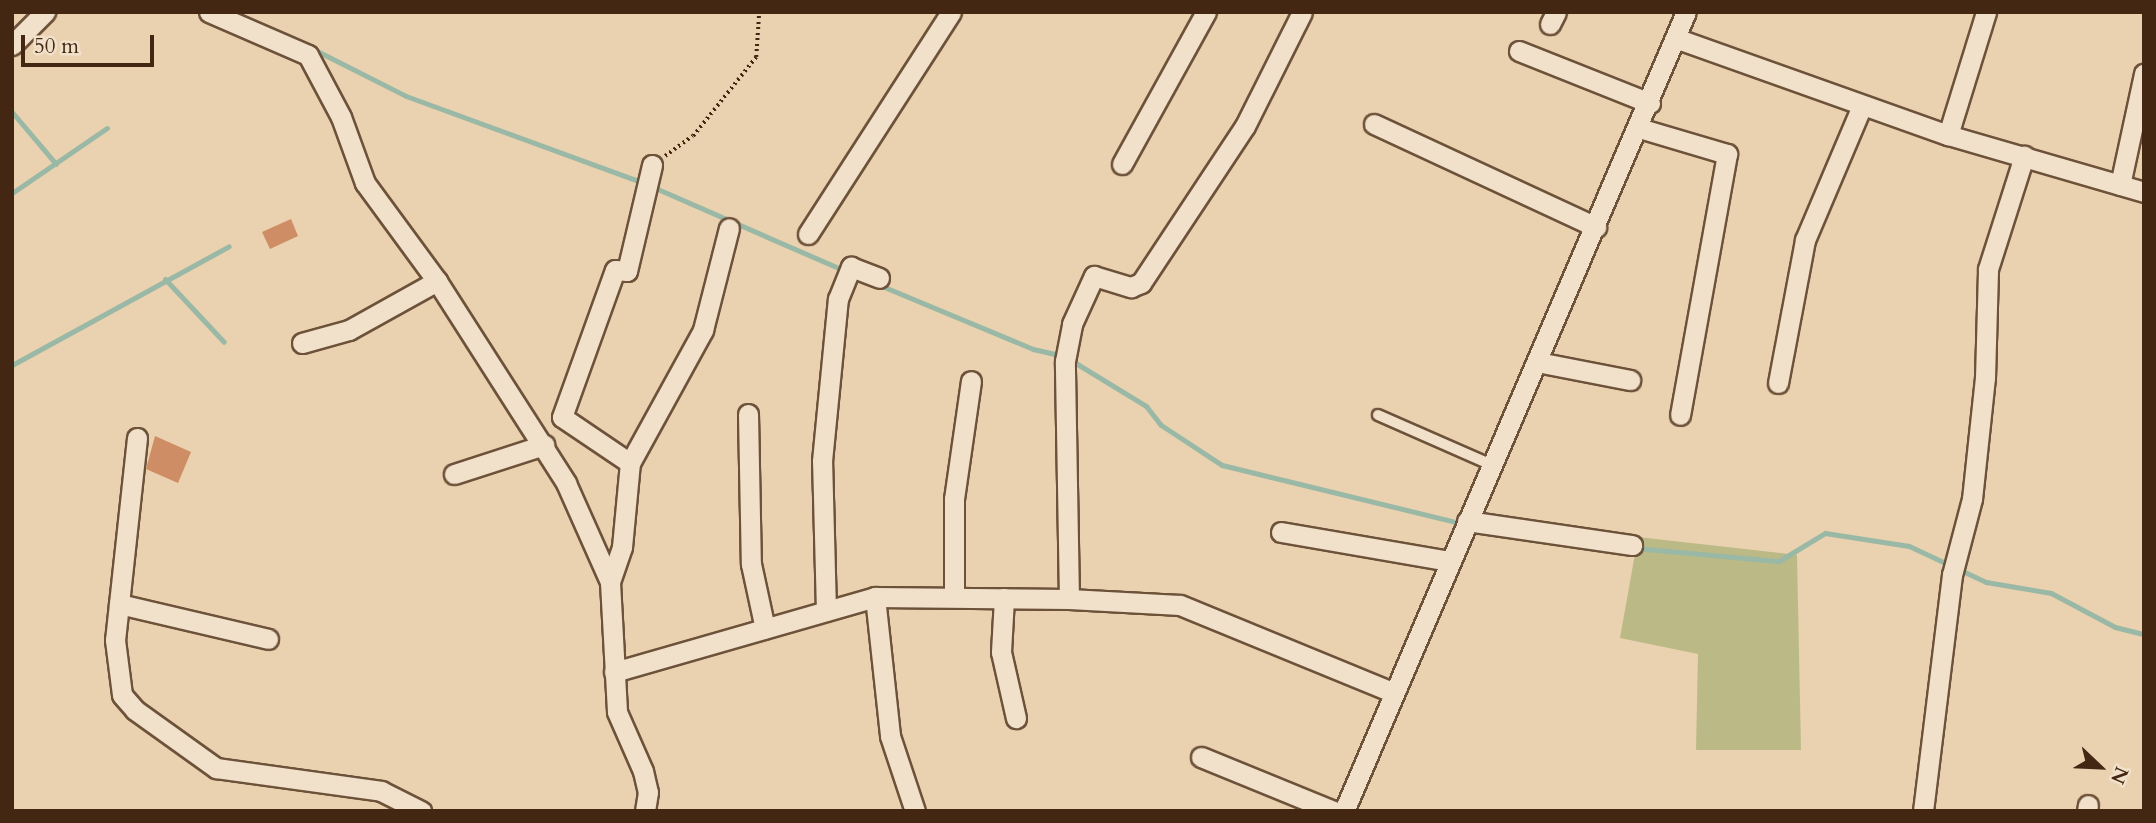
<!DOCTYPE html>
<html>
<head>
<meta charset="utf-8">
<style>
	body { margin:0 }
	#map { position:relative; width:2156px; height:823px; overflow:hidden; background:#ead1af; font-family:Cardo,serif }
	div>[style] { position:absolute }
	[style*='--x'] { left:calc(var(--x)*1px); top:calc(var(--y)*1px); width:calc(var(--w)*1px); rotate:calc(var(--a)*1deg) }
	.green>* { inset:0; background:#bbba87 }
	.stream>* { height:5px; margin:-2.5px; padding:0 2.5px; transform-origin:2.5px; border-radius:2.5px; background:#99b8a5 }
	.building>* { inset:0; background:#cf8d66 }
	.path>* { height:3.5px; margin-top:-1.75px; transform-origin:0; background:repeating-linear-gradient(90deg,#432713 0 2px,transparent 0 5.5px) }
	.roads { filter:drop-shadow(2px 0 #6d523a) drop-shadow(-2px 0 #6d523a) drop-shadow(0 2px #6d523a) drop-shadow(0 -2px #6d523a) }
	.lane>* { height:10px; margin:-5px; padding:0 5px; transform-origin:5px; border-radius:5px; background:#f1e1cb }
	.street>* { height:19px; margin:-9.5px; padding:0 9.5px; transform-origin:9.5px; border-radius:9.5px; background:#f1e1cb }
	span { translate:-50% -50%; white-space:nowrap; text-align:center; line-height:1.15; -webkit-text-stroke:5px #f1e1cb; paint-order:stroke }
	.frame { position:absolute; inset:0; border:14px solid #432713; pointer-events:none }
	.north { position:absolute; left:2065px; top:732px; width:70px; height:70px; -webkit-text-stroke:5px #f1e1cb; paint-order:stroke; rotate:113deg; font-size:19px; font-weight:700; line-height:28px; text-align:center; color:#432713 }
	.north::after { content:''; display:block; margin:auto; width:24px; height:32px; background:#432713; clip-path:polygon(50% 0,100% 100%,50% 72%,0 100%) }
	.scale { position:absolute; left:21px; top:35px; width:133px; height:32px; box-sizing:border-box; border:4px solid #432713; border-top:0; padding-left:9px; font-size:21px; line-height:24px; white-space:nowrap; color:#432713; -webkit-text-stroke:5px #f1e1cb; paint-order:stroke }
</style>
</head>
<body>
<div id="map">
	<div class="green">
		<i style="clip-path:polygon(1638px 537px,1797px 555px,1801px 750px,1696px 750px,1698px 654px,1620px 638px)"></i>
	</div>
	<div class="stream">
		<i style="--x:269;--y:28;--w:25;--a:23"></i>
		<i style="--x:313;--y:49;--w:104;--a:26.8"></i>
		<i style="--x:406;--y:96;--w:253;--a:20.1"></i>
		<i style="--x:12;--y:112;--w:68;--a:49.8"></i>
		<i style="--x:653;--y:187;--w:210;--a:23.6"></i>
		<i style="--x:12;--y:193;--w:115;--a:-34.4"></i>
		<i style="--x:165;--y:279;--w:86;--a:46.9"></i>
		<i style="--x:877;--y:284;--w:169;--a:22.6"></i>
		<i style="--x:1033;--y:349;--w:28;--a:13"></i>
		<i style="--x:1069;--y:359;--w:90;--a:31.4"></i>
		<i style="--x:1146;--y:406;--w:24;--a:52"></i>
		<i style="--x:1161;--y:425;--w:73;--a:33.3"></i>
		<i style="--x:1222;--y:465;--w:240;--a:13.7"></i>
		<i style="--x:12;--y:365;--w:247;--a:-28.7"></i>
		<i style="--x:1635;--y:548;--w:145;--a:5.2"></i>
		<i style="--x:1779;--y:561;--w:54;--a:-31.3"></i>
		<i style="--x:1825;--y:533;--w:85;--a:8.8"></i>
		<i style="--x:1909;--y:546;--w:85;--a:25.1"></i>
		<i style="--x:1986;--y:582;--w:66;--a:9.6"></i>
		<i style="--x:2051;--y:593;--w:72;--a:28"></i>
		<i style="--x:2115;--y:627;--w:30;--a:14"></i>
	</div>
	<div class="building">
		<i style="clip-path:polygon(291px 219px,298px 236px,270px 249px,262px 232px)"></i>
		<i style="clip-path:polygon(155px 436px,191px 452px,178px 483px,146px 469px)"></i>
	</div>
	<div class="path">
		<i style="--x:665;--y:156;--w:34;--a:-36"></i>
		<i style="--x:693;--y:136;--w:101;--a:-51.4"></i>
		<i style="--x:756;--y:57;--w:45;--a:-86.2"></i>
	</div>
	<div class="roads">
		<div class="lane">
			<i style="--x:1378;--y:415;--w:124;--a:23.7"></i>
		</div>
		<div class="street">
			<i style="--x:209;--y:12;--w:108;--a:23.5"></i>
			<i style="--x:308;--y:55;--w:70;--a:62"></i>
			<i style="--x:341;--y:117;--w:70;--a:70"></i>
			<i style="--x:365;--y:183;--w:122;--a:53.7"></i>
			<i style="--x:437;--y:281;--w:240;--a:57.4"></i>
			<i style="--x:566;--y:483;--w:108;--a:66"></i>
			<i style="--x:610;--y:582;--w:130;--a:86.9"></i>
			<i style="--x:617;--y:712;--w:64;--a:66.2"></i>
			<i style="--x:643;--y:771;--w:22;--a:77"></i>
			<i style="--x:648;--y:792;--w:19;--a:99"></i>
			<i style="--x:1550;--y:24;--w:13;--a:-63"></i>
			<i style="--x:1678;--y:39;--w:287;--a:19.6"></i>
			<i style="--x:1948;--y:135;--w:204;--a:16.2"></i>
			<i style="--x:12;--y:45;--w:47;--a:-45"></i>
			<i style="--x:1519;--y:51;--w:141;--a:21.7"></i>
			<i style="--x:1374;--y:124;--w:245;--a:24.9"></i>
			<i style="--x:1639;--y:128;--w:92;--a:16.5"></i>
			<i style="--x:1727;--y:154;--w:265;--a:100.2"></i>
			<i style="--x:1948;--y:135;--w:129;--a:-72.8"></i>
			<i style="--x:1122;--y:164;--w:174;--a:-61.1"></i>
			<i style="--x:2120;--y:185;--w:114;--a:-77.8"></i>
			<i style="--x:808;--y:234;--w:264;--a:-57.2"></i>
			<i style="--x:302;--y:343;--w:49;--a:-15.5"></i>
			<i style="--x:349;--y:330;--w:101;--a:-29.1"></i>
			<i style="--x:1537;--y:362;--w:95;--a:11"></i>
			<i style="--x:1778;--y:383;--w:146;--a:-79.3"></i>
			<i style="--x:1805;--y:240;--w:146;--a:-67"></i>
			<i style="--x:748;--y:414;--w:150;--a:88.9"></i>
			<i style="--x:751;--y:564;--w:66;--a:77.8"></i>
			<i style="--x:137;--y:438;--w:203;--a:96.2"></i>
			<i style="--x:115;--y:640;--w:55;--a:82.7"></i>
			<i style="--x:122;--y:695;--w:20;--a:49"></i>
			<i style="--x:135;--y:710;--w:100;--a:35.6"></i>
			<i style="--x:216;--y:768;--w:167;--a:7.9"></i>
			<i style="--x:381;--y:791;--w:45;--a:26.6"></i>
			<i style="--x:630;--y:463;--w:82;--a:-145.9"></i>
			<i style="--x:562;--y:417;--w:156;--a:-70.2"></i>
			<i style="--x:615;--y:270;--w:12;--a:5"></i>
			<i style="--x:627;--y:271;--w:109;--a:-76.7"></i>
			<i style="--x:454;--y:474;--w:95;--a:-17.9"></i>
			<i style="--x:1467;--y:521;--w:167;--a:8.3"></i>
			<i style="--x:1281;--y:532;--w:170;--a:9.8"></i>
			<i style="--x:610;--y:582;--w:37;--a:-71"></i>
			<i style="--x:622;--y:547;--w:84;--a:-84.6"></i>
			<i style="--x:630;--y:463;--w:152;--a:-61.2"></i>
			<i style="--x:703;--y:330;--w:105;--a:-75.7"></i>
			<i style="--x:875;--y:597;--w:140;--a:83.8"></i>
			<i style="--x:890;--y:736;--w:79;--a:71.6"></i>
			<i style="--x:954;--y:597;--w:98;--a:-90"></i>
			<i style="--x:954;--y:499;--w:119;--a:-81.8"></i>
			<i style="--x:1004;--y:598;--w:54;--a:93.2"></i>
			<i style="--x:1001;--y:652;--w:68;--a:77.2"></i>
			<i style="--x:1069;--y:599;--w:238;--a:-91"></i>
			<i style="--x:1065;--y:361;--w:38;--a:-79"></i>
			<i style="--x:1072;--y:324;--w:53;--a:-65.4"></i>
			<i style="--x:1094;--y:276;--w:39;--a:17"></i>
			<i style="--x:1131;--y:287;--w:11;--a:-22"></i>
			<i style="--x:1141;--y:283;--w:188;--a:-56.5"></i>
			<i style="--x:1245;--y:126;--w:127;--a:-63.4"></i>
			<i style="--x:119;--y:604;--w:153;--a:13.2"></i>
			<i style="--x:826;--y:611;--w:150;--a:-91.5"></i>
			<i style="--x:822;--y:461;--w:163;--a:-84.4"></i>
			<i style="--x:838;--y:299;--w:35;--a:-68"></i>
			<i style="--x:851;--y:267;--w:30;--a:21"></i>
			<i style="--x:614;--y:672;--w:272;--a:-16"></i>
			<i style="--x:875;--y:597;--w:194;--a:0.6"></i>
			<i style="--x:1069;--y:599;--w:111;--a:3.1"></i>
			<i style="--x:1180;--y:605;--w:229;--a:22.3"></i>
			<i style="--x:1201;--y:757;--w:143;--a:22.2"></i>
			<i style="--x:1344;--y:811;--w:869;--a:-66.83"></i>
			<i style="--x:1923;--y:811;--w:238;--a:-83"></i>
			<i style="--x:1952;--y:575;--w:79;--a:-75.3"></i>
			<i style="--x:1972;--y:499;--w:122;--a:-83.9"></i>
			<i style="--x:1985;--y:378;--w:109;--a:-88.4"></i>
			<i style="--x:1988;--y:269;--w:119;--a:-72.3"></i>
			<i style="--x:2087;--y:811;--w:6;--a:-81"></i>
		</div>
	</div>
	<div class="frame"></div>
	<div class="north">N</div>
	<div class="scale">50 m</div>
</div>
</body>
</html>
